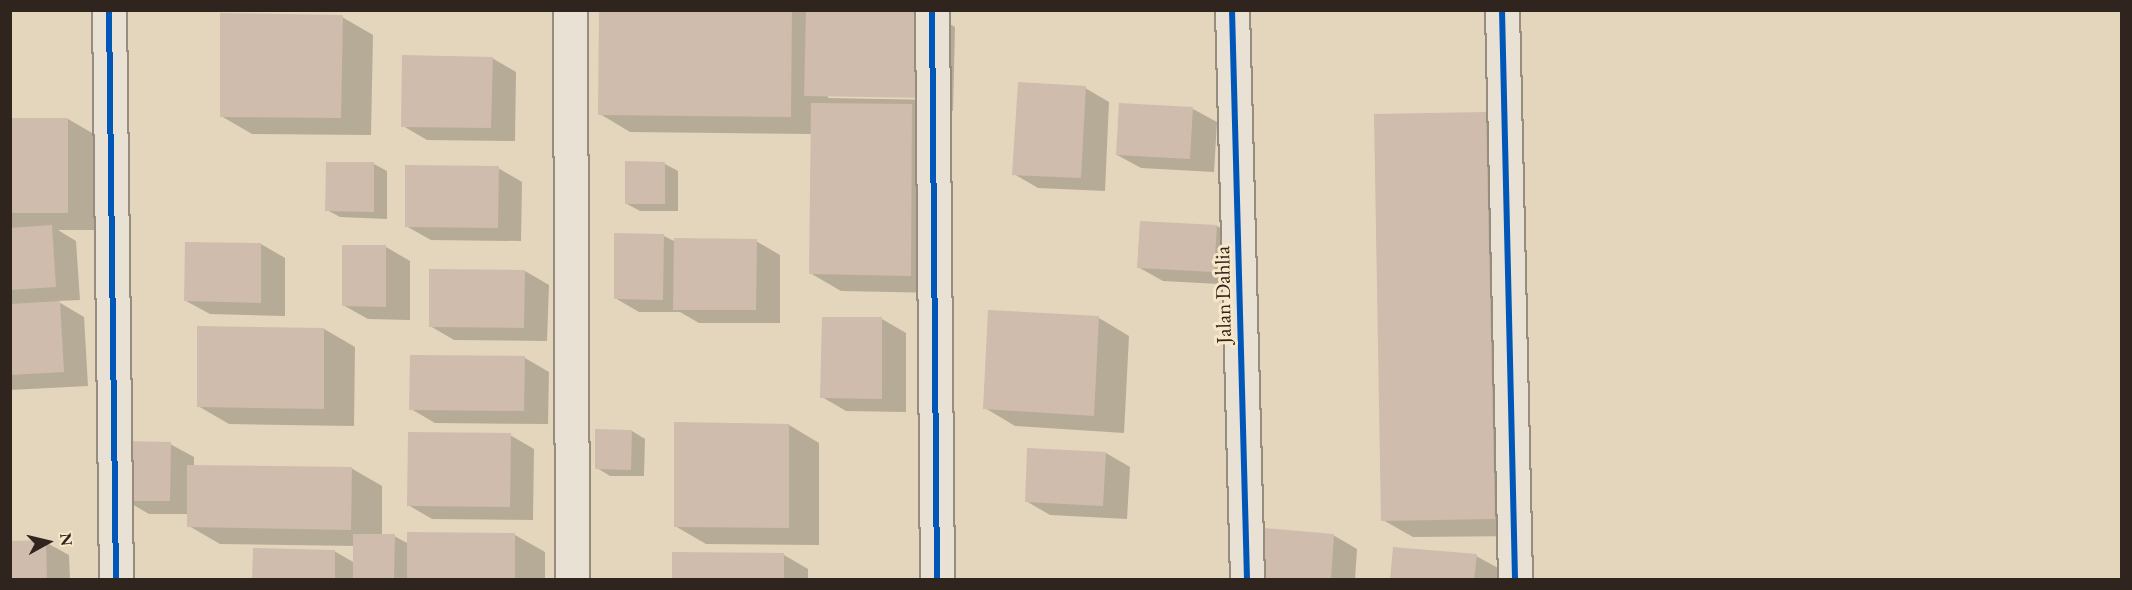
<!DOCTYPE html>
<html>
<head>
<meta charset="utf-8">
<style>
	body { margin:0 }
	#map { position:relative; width:2132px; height:590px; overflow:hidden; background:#e4d6bd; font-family:"EB Garamond",serif }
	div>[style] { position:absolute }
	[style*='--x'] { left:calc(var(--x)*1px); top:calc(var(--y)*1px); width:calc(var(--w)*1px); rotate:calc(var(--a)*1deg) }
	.shadow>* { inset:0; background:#0003 }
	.building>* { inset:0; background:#cfbcac }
	.roads { filter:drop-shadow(2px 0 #968d7f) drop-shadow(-2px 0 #968d7f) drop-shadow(0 2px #968d7f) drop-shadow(0 -2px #968d7f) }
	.minor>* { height:33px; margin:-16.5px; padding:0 16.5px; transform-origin:16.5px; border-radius:16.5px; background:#e8e1d4 }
	.cycleway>* { height:6px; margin:-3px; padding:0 3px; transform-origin:3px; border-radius:3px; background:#0057b8 }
	span { translate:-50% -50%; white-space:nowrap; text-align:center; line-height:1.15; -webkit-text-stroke:6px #f8e7c9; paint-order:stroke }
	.street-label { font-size:21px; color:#30241e }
	.frame { position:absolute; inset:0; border:12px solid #30241e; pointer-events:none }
	.north { position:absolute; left:18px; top:512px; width:60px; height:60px; -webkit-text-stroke:4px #f8e7c9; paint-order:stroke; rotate:82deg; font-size:16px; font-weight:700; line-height:24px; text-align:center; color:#30241e }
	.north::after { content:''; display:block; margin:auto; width:21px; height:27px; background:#30241e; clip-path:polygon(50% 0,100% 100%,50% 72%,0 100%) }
</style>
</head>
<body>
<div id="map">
	<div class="shadow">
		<i style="clip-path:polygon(evenodd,601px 10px,931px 13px,955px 27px,953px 111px,920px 110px,941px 293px,841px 291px,810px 273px,812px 134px,630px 132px,600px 114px,601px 10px,828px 95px,937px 97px,937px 100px,828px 98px,828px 95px)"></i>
		<i style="clip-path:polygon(342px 17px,373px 35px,371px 135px,252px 134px,221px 116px)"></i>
		<i style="clip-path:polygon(492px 58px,516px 72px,515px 141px,427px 140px,403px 126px)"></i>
		<i style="clip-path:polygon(1085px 88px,1109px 102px,1105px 191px,1038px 188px,1014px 174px)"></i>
		<i style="clip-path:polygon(1193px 109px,1217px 122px,1214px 172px,1141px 168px,1117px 155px)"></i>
		<i style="clip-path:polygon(1486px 114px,1510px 127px,1525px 536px,1413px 537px,1383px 520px,1375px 116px)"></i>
		<i style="clip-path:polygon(10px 119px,68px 119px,99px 137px,99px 230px,58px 230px,76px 241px,80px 300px,57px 301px,84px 317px,88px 386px,10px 390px)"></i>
		<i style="clip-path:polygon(327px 164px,374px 164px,387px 171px,387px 219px,340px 217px,327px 210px)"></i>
		<i style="clip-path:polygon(665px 164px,678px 171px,678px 211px,640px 211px,627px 204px)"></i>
		<i style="clip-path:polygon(498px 168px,522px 182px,521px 241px,431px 240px,406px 226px)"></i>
		<i style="clip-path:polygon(1217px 226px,1241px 240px,1238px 285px,1163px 281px,1138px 267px)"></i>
		<i style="clip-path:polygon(664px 236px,676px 242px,756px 241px,780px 255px,780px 323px,699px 323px,680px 312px,639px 312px,615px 298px)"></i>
		<i style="clip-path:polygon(261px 244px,285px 258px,285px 316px,210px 314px,186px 301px)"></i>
		<i style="clip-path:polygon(386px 247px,410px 261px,410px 320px,368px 319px,343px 305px)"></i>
		<i style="clip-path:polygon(525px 271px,549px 285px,547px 341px,454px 340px,430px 326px)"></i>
		<i style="clip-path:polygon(1099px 318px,1129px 336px,1124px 433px,1015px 426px,985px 408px)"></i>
		<i style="clip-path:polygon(823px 319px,882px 319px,906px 333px,906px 412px,846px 411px,822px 397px)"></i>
		<i style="clip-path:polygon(324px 329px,355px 347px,354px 426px,229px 424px,198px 406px)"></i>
		<i style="clip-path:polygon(525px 358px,549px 372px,548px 424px,435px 423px,411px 409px)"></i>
		<i style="clip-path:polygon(789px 425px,819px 443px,819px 545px,706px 544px,675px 526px)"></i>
		<i style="clip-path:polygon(632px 431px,645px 439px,644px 476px,610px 476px,597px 468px)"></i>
		<i style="clip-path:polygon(510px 435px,534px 449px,533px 520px,432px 519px,408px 505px)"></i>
		<i style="clip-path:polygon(170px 444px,194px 457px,194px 467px,351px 468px,382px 486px,382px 535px,394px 536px,409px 544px,515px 535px,545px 552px,545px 580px,254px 580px,334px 551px,355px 563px,355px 546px,220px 544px,189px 526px,189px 514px,149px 514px,125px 500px)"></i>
		<i style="clip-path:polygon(1106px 453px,1130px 467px,1127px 519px,1050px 515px,1026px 501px)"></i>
		<i style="clip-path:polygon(1333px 535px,1357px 549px,1355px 580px,1262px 580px)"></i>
		<i style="clip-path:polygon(45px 542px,69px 555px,70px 580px,10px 580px)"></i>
		<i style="clip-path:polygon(784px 555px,808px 569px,808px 580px,674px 580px)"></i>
		<i style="clip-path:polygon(1476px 556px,1500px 569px,1499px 580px,1391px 580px)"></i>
	</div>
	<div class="building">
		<i style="clip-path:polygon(599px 10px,792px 10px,791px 117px,598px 115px)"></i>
		<i style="clip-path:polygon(806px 10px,931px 12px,930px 98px,804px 96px)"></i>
		<i style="clip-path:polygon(220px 13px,343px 15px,341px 118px,220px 117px)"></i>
		<i style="clip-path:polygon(402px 55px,493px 57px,491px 128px,401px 127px)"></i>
		<i style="clip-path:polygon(1018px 82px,1086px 86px,1081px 178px,1012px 175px)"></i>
		<i style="clip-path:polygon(811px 103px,912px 104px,911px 276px,809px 274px)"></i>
		<i style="clip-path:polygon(1119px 103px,1193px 107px,1190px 159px,1116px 155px)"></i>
		<i style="clip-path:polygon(1486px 112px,1495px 519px,1381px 521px,1374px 114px)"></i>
		<i style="clip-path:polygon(10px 118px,68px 118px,68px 213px,10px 213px)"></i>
		<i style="clip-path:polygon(625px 161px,665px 162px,665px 204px,625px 204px)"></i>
		<i style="clip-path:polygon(326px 162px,374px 162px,374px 212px,325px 211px)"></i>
		<i style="clip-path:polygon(405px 165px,499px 166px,498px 228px,405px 227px)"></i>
		<i style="clip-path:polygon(1140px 221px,1217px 225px,1214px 272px,1137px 268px)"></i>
		<i style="clip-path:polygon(52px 225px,56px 287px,10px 290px,10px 228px)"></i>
		<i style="clip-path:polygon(614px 233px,664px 234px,663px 300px,614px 299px)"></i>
		<i style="clip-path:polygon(674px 238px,757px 239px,756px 310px,673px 310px)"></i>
		<i style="clip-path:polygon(185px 242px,261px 243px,261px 303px,184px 301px)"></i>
		<i style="clip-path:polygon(342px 245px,386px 245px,386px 307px,342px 306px)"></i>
		<i style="clip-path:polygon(429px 269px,525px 270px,524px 328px,429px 327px)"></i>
		<i style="clip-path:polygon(60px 301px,64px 372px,10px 375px,10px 304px)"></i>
		<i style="clip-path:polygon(988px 310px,1099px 316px,1094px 416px,983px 409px)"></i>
		<i style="clip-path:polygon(822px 317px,882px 317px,882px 399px,820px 398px)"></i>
		<i style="clip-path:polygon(197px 326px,324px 328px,324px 409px,197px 407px)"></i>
		<i style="clip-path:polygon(410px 355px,525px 356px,524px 411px,409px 410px)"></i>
		<i style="clip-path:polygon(674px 422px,789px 424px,789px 528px,674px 527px)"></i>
		<i style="clip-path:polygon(595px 429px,632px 430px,631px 470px,595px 469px)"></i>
		<i style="clip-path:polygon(408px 432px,511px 433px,510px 507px,407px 506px)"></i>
		<i style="clip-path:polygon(124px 441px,171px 442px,170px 501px,123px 501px)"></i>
		<i style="clip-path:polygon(1027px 448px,1106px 452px,1103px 506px,1025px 502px)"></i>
		<i style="clip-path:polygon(187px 465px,352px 467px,351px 530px,187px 527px)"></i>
		<i style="clip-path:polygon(1264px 528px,1334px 534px,1331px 580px,1260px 580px)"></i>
		<i style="clip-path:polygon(407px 532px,515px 533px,515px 580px,407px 580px)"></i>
		<i style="clip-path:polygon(353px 534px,395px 534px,394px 580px,353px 580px)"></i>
		<i style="clip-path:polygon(46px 540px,47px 580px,10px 580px,10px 541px)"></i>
		<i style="clip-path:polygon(1393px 547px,1477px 554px,1474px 580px,1390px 580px)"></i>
		<i style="clip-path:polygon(253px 548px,335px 550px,335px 580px,252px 580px)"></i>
		<i style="clip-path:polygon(672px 552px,784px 553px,784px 580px,672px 580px)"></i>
	</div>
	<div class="roads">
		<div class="minor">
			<i style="--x:109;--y:10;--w:570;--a:89.3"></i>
			<i style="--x:570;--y:10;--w:570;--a:89.8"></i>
			<i style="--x:932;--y:10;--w:570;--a:89.5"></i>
			<i style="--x:1232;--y:10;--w:570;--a:88.49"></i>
			<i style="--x:1502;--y:10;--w:570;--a:88.69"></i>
		</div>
	</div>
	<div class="cycleway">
		<i style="--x:109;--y:10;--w:570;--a:89.3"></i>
		<i style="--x:932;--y:10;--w:570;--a:89.5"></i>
		<i style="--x:1232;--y:10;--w:570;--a:88.49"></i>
		<i style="--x:1502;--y:10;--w:570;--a:88.69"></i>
	</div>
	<div class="street-label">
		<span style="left:1223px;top:295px;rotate:-91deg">Jalan Dahlia</span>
	</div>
	<div class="frame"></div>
	<div class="north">N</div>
</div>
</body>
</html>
